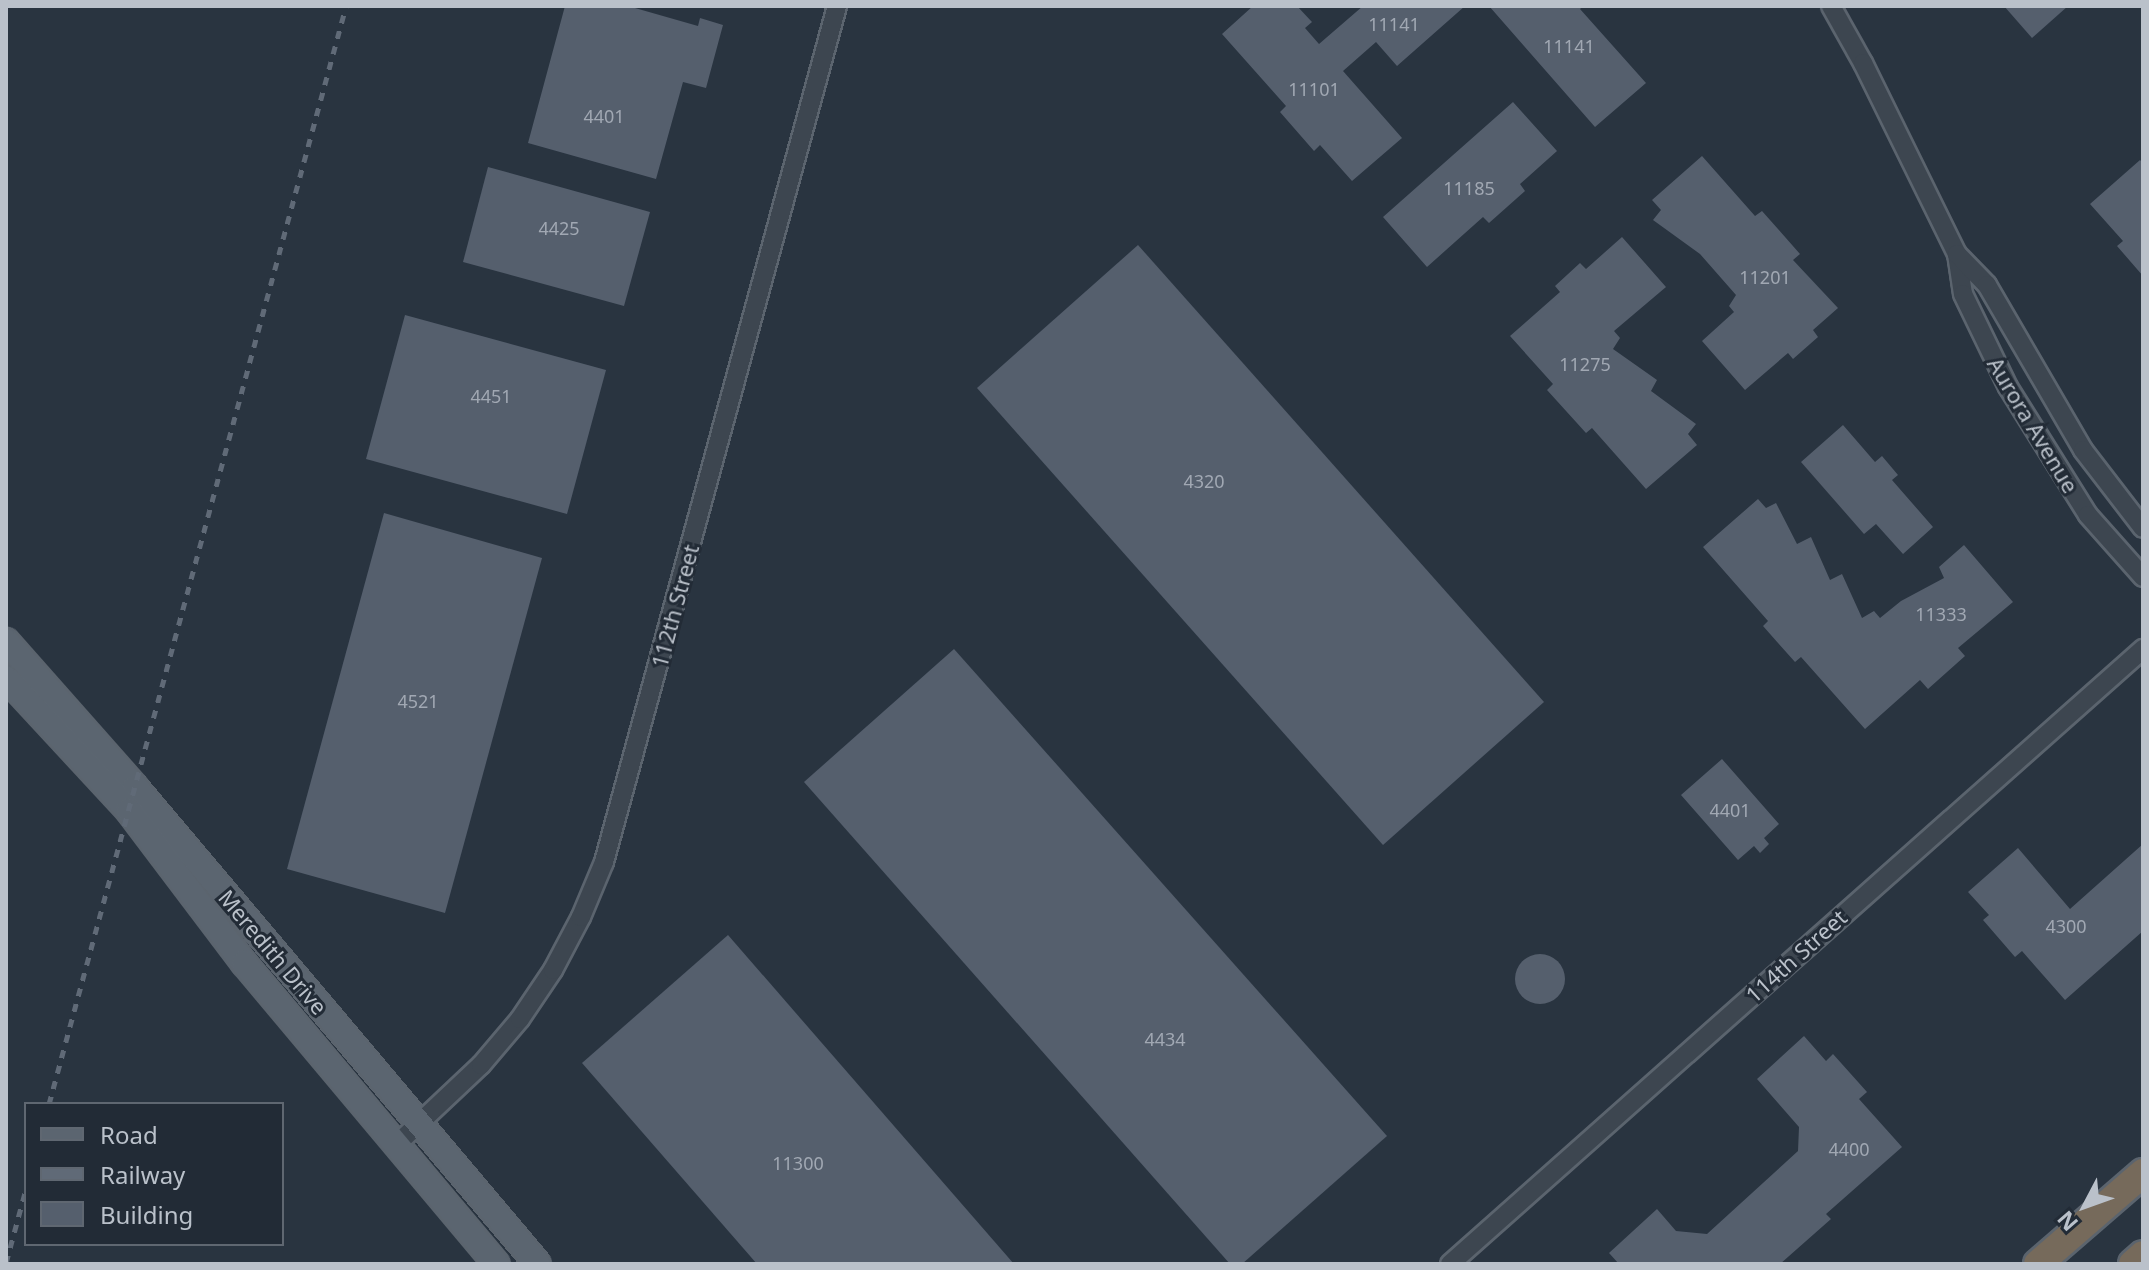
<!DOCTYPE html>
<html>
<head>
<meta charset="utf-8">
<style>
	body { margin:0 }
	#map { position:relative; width:2149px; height:1270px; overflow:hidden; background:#293440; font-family:"Noto Sans",sans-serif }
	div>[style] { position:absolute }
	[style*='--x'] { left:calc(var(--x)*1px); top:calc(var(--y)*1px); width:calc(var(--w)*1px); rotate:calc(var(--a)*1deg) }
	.building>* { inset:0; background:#555f6d }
	.round { border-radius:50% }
	.roads { filter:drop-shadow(2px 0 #5b646e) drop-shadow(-2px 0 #5b646e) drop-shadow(0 2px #5b646e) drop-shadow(0 -2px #5b646e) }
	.minor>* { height:18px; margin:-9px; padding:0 9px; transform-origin:9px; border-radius:9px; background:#3d4650 }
	.major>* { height:24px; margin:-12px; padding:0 12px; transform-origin:12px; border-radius:12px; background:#5b6570 }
	.highway>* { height:28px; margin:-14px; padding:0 14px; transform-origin:14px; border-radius:14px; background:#766a5b }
	.rail>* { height:5px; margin-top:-2.5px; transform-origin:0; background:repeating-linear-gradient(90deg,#606a77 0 8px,transparent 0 16px) }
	span { translate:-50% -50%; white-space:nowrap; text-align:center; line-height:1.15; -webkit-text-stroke:6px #222b36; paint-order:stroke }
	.number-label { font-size:18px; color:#a1a8b3 }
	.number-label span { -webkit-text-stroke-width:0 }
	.street-label { font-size:22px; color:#bac1ca }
	.frame { position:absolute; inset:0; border:8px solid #bac1ca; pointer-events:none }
	.legend { position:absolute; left:24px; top:1102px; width:260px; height:144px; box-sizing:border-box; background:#222b36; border:2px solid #5f6771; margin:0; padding:10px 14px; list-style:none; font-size:24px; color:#bac1ca }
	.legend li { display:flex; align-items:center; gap:16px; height:40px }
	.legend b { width:40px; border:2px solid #5f6771 }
	.north { position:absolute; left:2045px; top:1166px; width:80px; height:80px; -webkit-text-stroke:6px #222b36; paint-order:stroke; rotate:229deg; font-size:22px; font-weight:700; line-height:32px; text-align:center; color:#bac1ca }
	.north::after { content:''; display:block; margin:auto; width:28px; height:36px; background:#bac1ca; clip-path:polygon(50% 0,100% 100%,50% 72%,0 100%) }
</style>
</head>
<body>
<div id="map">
	<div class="building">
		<i style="clip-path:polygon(565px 6px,628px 6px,698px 26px,700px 18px,723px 25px,706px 88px,683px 82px,656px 179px,528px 143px)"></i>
		<i style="clip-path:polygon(1253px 6px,1297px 6px,1312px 22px,1305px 28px,1319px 44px,1363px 6px,1465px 6px,1397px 66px,1376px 42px,1343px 71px,1402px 138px,1352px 181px,1320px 145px,1314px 151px,1280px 112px,1286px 106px,1222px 34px)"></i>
		<i style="clip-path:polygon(1489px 6px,1583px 6px,1580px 9px,1646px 83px,1595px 127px)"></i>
		<i style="clip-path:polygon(2004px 6px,2068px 6px,2032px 38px)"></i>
		<i style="clip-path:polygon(1513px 102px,1557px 151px,1520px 184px,1525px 191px,1489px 223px,1483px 217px,1427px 267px,1383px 217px)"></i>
		<i style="clip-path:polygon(1702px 156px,1755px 216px,1762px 211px,1800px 254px,1793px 260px,1838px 308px,1813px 330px,1818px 337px,1793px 359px,1788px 353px,1745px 390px,1702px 341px,1734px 312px,1729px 306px,1736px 295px,1700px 254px,1653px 220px,1661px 210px,1652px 200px)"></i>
		<i style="clip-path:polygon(2140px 160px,2143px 163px,2143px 276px,2117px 246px,2123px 241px,2090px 204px)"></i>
		<i style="clip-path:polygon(488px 167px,650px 212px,624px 306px,463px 262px)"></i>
		<i style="clip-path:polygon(1622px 237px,1666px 287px,1614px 331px,1620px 338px,1613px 349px,1657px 380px,1651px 391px,1696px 424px,1688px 434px,1697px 445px,1646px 489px,1592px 428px,1586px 433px,1547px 390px,1553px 384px,1510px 336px,1560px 292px,1555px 286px,1580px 263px,1586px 269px)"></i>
		<i style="clip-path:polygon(1138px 245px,1544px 702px,1383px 845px,977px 388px)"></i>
		<i style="clip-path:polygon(405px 315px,606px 370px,567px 514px,366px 459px)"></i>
		<i style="clip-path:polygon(1843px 425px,1875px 462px,1882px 456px,1898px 475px,1892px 480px,1933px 527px,1903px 554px,1876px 524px,1864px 534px,1801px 462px)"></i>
		<i style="clip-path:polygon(1758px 499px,1766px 508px,1776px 503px,1797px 544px,1811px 537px,1830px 580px,1842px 574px,1862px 618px,1874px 611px,1880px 618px,1901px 601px,1944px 578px,1939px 567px,1964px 545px,2013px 602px,1958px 648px,1965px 656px,1928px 689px,1920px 680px,1865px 729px,1801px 657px,1795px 662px,1763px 626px,1768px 621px,1703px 547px)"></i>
		<i style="clip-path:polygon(384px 513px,542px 558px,445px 913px,287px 869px)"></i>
		<i style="clip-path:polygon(954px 649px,1387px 1136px,1242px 1264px,1230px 1264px,804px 782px)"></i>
		<i style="clip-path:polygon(1722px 759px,1779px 824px,1764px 838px,1769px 844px,1760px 853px,1754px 846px,1738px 860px,1681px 795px)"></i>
		<i style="clip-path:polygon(2143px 844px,2143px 931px,2065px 1000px,2022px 951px,2015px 957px,1983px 920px,1989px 915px,1968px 892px,2018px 848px,2070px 909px)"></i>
		<i style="clip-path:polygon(728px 935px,1014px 1264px,757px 1264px,582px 1063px)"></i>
		<i class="round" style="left:1515px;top:954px;width:50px;height:50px"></i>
		<i style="clip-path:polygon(1804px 1036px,1826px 1061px,1833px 1054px,1867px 1092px,1859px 1099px,1902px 1147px,1826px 1214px,1831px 1219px,1780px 1264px,1619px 1264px,1609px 1253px,1657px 1209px,1676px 1231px,1707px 1234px,1798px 1151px,1799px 1127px,1757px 1079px)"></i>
	</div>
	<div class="roads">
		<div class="minor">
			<i style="--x:1831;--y:6;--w:65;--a:60.7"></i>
			<i style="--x:1863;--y:63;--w:213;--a:63.8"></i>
			<i style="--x:1957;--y:254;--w:40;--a:81.5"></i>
			<i style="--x:1963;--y:294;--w:103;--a:64.2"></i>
			<i style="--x:2008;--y:387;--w:151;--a:58"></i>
			<i style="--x:2088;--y:515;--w:83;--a:48.4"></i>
			<i style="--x:1957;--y:254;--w:43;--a:45.9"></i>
			<i style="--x:1987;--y:285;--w:191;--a:59.8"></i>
			<i style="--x:2083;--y:450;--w:98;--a:52.4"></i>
			<i style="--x:395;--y:1146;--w:118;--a:-43.3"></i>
			<i style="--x:481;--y:1065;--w:60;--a:-49.7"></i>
			<i style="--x:520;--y:1019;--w:59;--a:-56"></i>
			<i style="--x:553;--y:970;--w:60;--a:-62.2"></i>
			<i style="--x:581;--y:917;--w:60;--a:-67.3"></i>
			<i style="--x:604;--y:862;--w:887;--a:-74.77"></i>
			<i style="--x:1450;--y:1264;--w:927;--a:-41.59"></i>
		</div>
		<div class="major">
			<i style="--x:6;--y:641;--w:195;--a:48.5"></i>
			<i style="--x:135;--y:787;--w:624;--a:49.81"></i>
			<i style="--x:6;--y:678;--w:181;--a:47.2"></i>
			<i style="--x:129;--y:811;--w:191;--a:52.9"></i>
			<i style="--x:244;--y:963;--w:393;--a:50"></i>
		</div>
		<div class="highway">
			<i style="--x:2038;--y:1264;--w:139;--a:-40.9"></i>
			<i style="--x:2133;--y:1264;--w:13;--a:-42"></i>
		</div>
	</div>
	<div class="rail">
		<i style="--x:49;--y:1104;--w:1137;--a:-74.86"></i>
		<i style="--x:6;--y:1263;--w:77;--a:-74.9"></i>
	</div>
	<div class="number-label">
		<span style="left:1394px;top:24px">11141</span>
		<span style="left:1569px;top:46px">11141</span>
		<span style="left:1314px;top:89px">11101</span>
		<span style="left:604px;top:116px">4401</span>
		<span style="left:1469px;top:188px">11185</span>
		<span style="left:559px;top:228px">4425</span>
		<span style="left:1765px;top:277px">11201</span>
		<span style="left:1585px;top:364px">11275</span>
		<span style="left:491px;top:396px">4451</span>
		<span style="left:1204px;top:481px">4320</span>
		<span style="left:1941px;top:614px">11333</span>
		<span style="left:418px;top:701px">4521</span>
		<span style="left:1730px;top:810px">4401</span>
		<span style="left:2066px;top:926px">4300</span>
		<span style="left:1165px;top:1039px">4434</span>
		<span style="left:1849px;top:1149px">4400</span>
		<span style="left:798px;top:1163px">11300</span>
	</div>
	<div class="street-label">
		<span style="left:2033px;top:425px;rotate:59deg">Aurora Avenue</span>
		<span style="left:675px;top:606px;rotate:-75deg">112th Street</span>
		<span style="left:273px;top:952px;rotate:50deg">Meredith Drive</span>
		<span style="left:1796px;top:956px;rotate:-42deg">114th Street</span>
	</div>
	<div class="frame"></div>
	<ul class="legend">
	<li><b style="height:10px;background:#5b6570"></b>Road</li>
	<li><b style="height:10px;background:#606a77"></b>Railway</li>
	<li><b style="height:22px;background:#555f6d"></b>Building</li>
	</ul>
	<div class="north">N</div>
</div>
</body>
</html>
